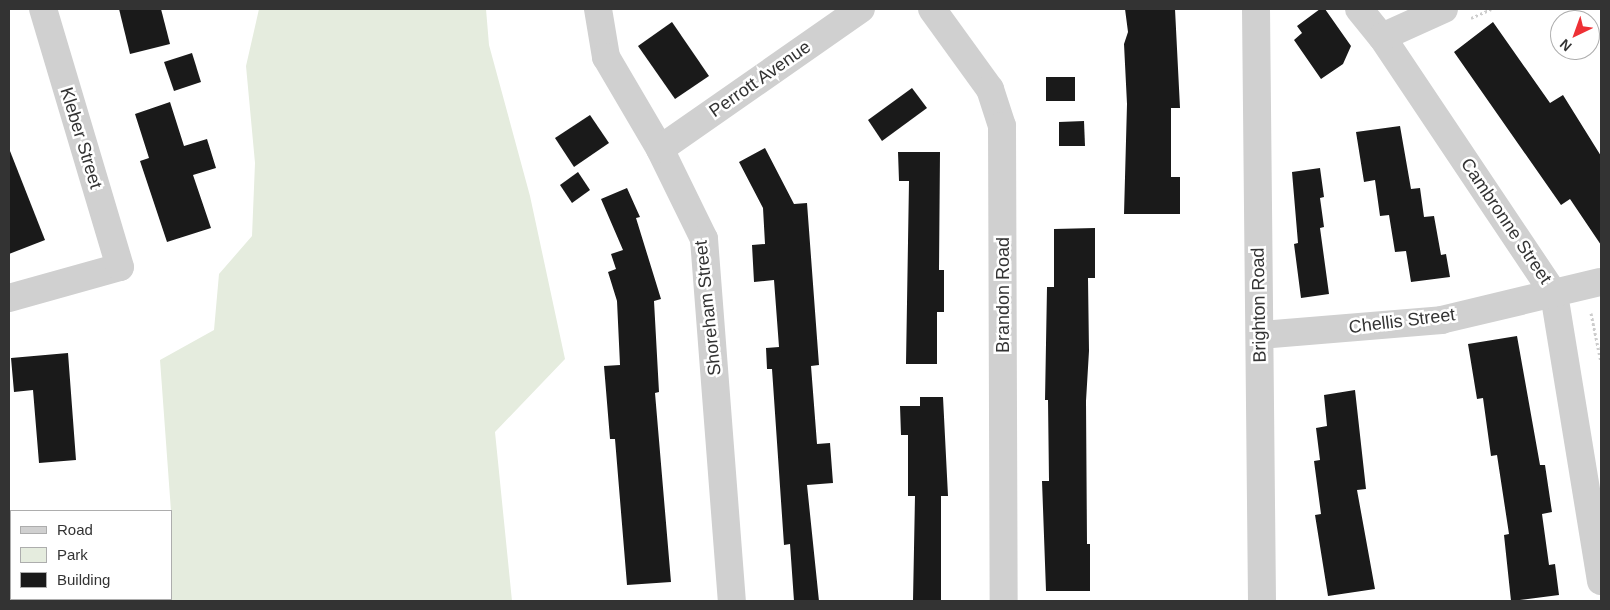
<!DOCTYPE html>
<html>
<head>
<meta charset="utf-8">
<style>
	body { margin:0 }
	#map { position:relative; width:1610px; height:610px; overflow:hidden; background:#fff; font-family:Helvetica,sans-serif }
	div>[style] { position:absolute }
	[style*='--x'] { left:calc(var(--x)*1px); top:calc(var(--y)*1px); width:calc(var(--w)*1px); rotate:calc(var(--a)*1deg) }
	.green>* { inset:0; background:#e5ecde }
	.building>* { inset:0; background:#1a1a1a }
	.path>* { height:3px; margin-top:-1.5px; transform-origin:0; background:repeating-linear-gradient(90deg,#cdcdcd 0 2.5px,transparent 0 5px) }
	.minor>* { height:28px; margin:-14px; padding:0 14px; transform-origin:14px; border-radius:14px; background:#d0d0d0 }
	span { translate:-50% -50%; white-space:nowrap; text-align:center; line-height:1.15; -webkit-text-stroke:5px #fff; paint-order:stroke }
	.street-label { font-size:18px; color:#333 }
	.frame { position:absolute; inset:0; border:10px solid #333; pointer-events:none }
	.legend { position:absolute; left:10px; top:510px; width:162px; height:90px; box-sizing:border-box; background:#fff; border:1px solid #adadad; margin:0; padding:6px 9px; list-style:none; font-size:15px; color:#333 }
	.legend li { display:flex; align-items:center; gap:10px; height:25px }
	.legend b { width:25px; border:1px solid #adadad }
	.north { position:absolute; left:1550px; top:10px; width:50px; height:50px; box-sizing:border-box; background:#fff; border:1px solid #adadad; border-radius:50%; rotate:222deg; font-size:14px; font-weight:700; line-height:20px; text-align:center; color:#333 }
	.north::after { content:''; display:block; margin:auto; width:18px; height:22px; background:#ee3035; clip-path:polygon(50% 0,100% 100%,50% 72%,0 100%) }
</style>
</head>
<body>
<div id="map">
	<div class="green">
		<i style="clip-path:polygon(259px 9px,486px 9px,489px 45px,530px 196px,565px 359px,495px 432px,512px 601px,9px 601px,11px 573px,11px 599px,171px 599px,171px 511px,160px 360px,214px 330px,219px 274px,252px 236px,255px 163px,246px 66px)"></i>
	</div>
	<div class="building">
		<i style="clip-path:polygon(119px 9px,161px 9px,170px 44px,130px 54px)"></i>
		<i style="clip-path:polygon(1125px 9px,1175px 9px,1180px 108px,1171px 108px,1171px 177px,1180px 177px,1180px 214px,1124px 214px,1127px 104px,1124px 44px,1128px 32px)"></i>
		<i style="clip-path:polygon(1320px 9px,1325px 9px,1351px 46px,1343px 64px,1321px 79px,1294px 40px,1302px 33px,1297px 26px)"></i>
		<i style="clip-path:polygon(672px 22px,709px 76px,675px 99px,638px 46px)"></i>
		<i style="clip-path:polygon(1493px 22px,1550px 103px,1563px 95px,1601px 156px,1601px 245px,1570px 199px,1561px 205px,1454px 52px)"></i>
		<i style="clip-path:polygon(192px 53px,201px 82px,174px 91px,164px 62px)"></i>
		<i style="clip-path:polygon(1046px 77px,1075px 77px,1075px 101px,1046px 101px)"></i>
		<i style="clip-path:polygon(912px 88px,927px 108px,882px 141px,868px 120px)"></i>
		<i style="clip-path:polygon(170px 102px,184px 146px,207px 139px,216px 168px,193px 175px,211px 228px,167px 242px,140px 161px,149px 158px,135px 114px)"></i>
		<i style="clip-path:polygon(590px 115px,609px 143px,574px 167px,555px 138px)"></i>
		<i style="clip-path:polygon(1084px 121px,1085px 146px,1059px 146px,1059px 122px)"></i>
		<i style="clip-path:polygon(1400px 126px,1411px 189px,1420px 188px,1424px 217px,1434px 216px,1441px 255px,1446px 254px,1450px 277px,1411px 282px,1406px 251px,1395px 252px,1389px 215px,1380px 216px,1375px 180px,1364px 182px,1356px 132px)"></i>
		<i style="clip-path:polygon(765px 148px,794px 204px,807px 203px,819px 365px,811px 366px,817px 444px,830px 443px,833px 483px,807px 485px,819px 601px,794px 601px,790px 544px,784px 545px,772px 369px,767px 369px,766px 348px,779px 347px,774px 280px,754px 282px,752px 245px,765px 244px,763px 208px,739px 162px)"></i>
		<i style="clip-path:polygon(10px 151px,45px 240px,9px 254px,9px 152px)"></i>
		<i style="clip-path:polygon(898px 152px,940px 152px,939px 270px,944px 270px,944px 312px,937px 312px,937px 364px,906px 364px,909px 181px,899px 181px)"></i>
		<i style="clip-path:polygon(1320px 168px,1324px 197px,1320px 198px,1324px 227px,1320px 228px,1329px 294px,1301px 298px,1294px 244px,1298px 243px,1292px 172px)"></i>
		<i style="clip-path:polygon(578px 172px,590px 190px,572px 203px,560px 185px)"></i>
		<i style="clip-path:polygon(627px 188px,640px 217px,636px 218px,661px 299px,654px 301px,659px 392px,655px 393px,671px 582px,627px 585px,615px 439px,610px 439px,604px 366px,620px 365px,617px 301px,608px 272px,616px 269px,611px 254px,623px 250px,601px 199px)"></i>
		<i style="clip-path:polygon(1095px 228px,1095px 278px,1088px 278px,1089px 351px,1086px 401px,1087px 544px,1090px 544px,1090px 591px,1046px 591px,1042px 481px,1049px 481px,1048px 400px,1045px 400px,1047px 287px,1054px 287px,1054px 229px)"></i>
		<i style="clip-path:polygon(1517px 336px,1540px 465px,1545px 465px,1552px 512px,1542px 514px,1549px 565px,1555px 564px,1559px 595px,1511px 601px,1504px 535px,1509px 534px,1497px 455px,1491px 456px,1483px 398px,1477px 399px,1468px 344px)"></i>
		<i style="clip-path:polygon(68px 353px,76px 460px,39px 463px,33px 390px,14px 392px,11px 358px)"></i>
		<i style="clip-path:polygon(1355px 390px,1366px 489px,1357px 490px,1375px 589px,1328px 596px,1315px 515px,1321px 514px,1314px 461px,1320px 460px,1316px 428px,1327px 426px,1324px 395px)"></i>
		<i style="clip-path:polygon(920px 397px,943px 397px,948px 496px,941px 496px,941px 601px,913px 601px,915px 496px,908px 496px,908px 435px,901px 435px,900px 406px,920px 406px)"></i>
	</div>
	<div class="path">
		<i style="--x:1471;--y:18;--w:22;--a:-24"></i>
		<i style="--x:1591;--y:313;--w:50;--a:78.5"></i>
	</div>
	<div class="minor">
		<i style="--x:598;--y:9;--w:49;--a:80.5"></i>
		<i style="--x:606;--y:57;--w:107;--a:59.6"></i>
		<i style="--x:660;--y:149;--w:100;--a:63.9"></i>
		<i style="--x:704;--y:239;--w:363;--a:85.6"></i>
		<i style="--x:932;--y:9;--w:99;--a:54.1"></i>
		<i style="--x:990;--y:89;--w:39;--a:72"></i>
		<i style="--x:1002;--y:126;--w:475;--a:89.8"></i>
		<i style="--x:1256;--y:9;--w:592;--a:89.42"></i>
		<i style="--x:1359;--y:9;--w:36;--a:51"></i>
		<i style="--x:1382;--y:37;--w:309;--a:56.2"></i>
		<i style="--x:1554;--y:294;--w:291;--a:80.7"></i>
		<i style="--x:1382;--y:37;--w:68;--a:-24.3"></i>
		<i style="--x:660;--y:149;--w:245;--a:-34.9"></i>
		<i style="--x:9;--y:298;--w:115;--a:-15.6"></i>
		<i style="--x:120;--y:267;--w:269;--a:-106.6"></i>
		<i style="--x:1260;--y:335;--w:182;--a:-4.7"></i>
		<i style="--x:1441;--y:320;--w:164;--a:-13.4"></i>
	</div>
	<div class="street-label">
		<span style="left:760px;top:79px;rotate:-35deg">Perrott Avenue</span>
		<span style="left:81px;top:138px;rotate:73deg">Kleber Street</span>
		<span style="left:1506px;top:221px;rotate:56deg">Cambronne Street</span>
		<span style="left:1003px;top:295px;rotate:-90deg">Brandon Road</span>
		<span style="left:1259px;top:305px;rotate:-91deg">Brighton Road</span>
		<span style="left:708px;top:308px;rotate:-96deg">Shoreham Street</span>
		<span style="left:1402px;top:321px;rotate:-7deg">Chellis Street</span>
	</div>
	<div class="frame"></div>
	<ul class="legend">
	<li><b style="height:6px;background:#d0d0d0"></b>Road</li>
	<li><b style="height:14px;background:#e5ecde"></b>Park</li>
	<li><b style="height:14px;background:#1a1a1a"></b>Building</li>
	</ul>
	<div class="north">N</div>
</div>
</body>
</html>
